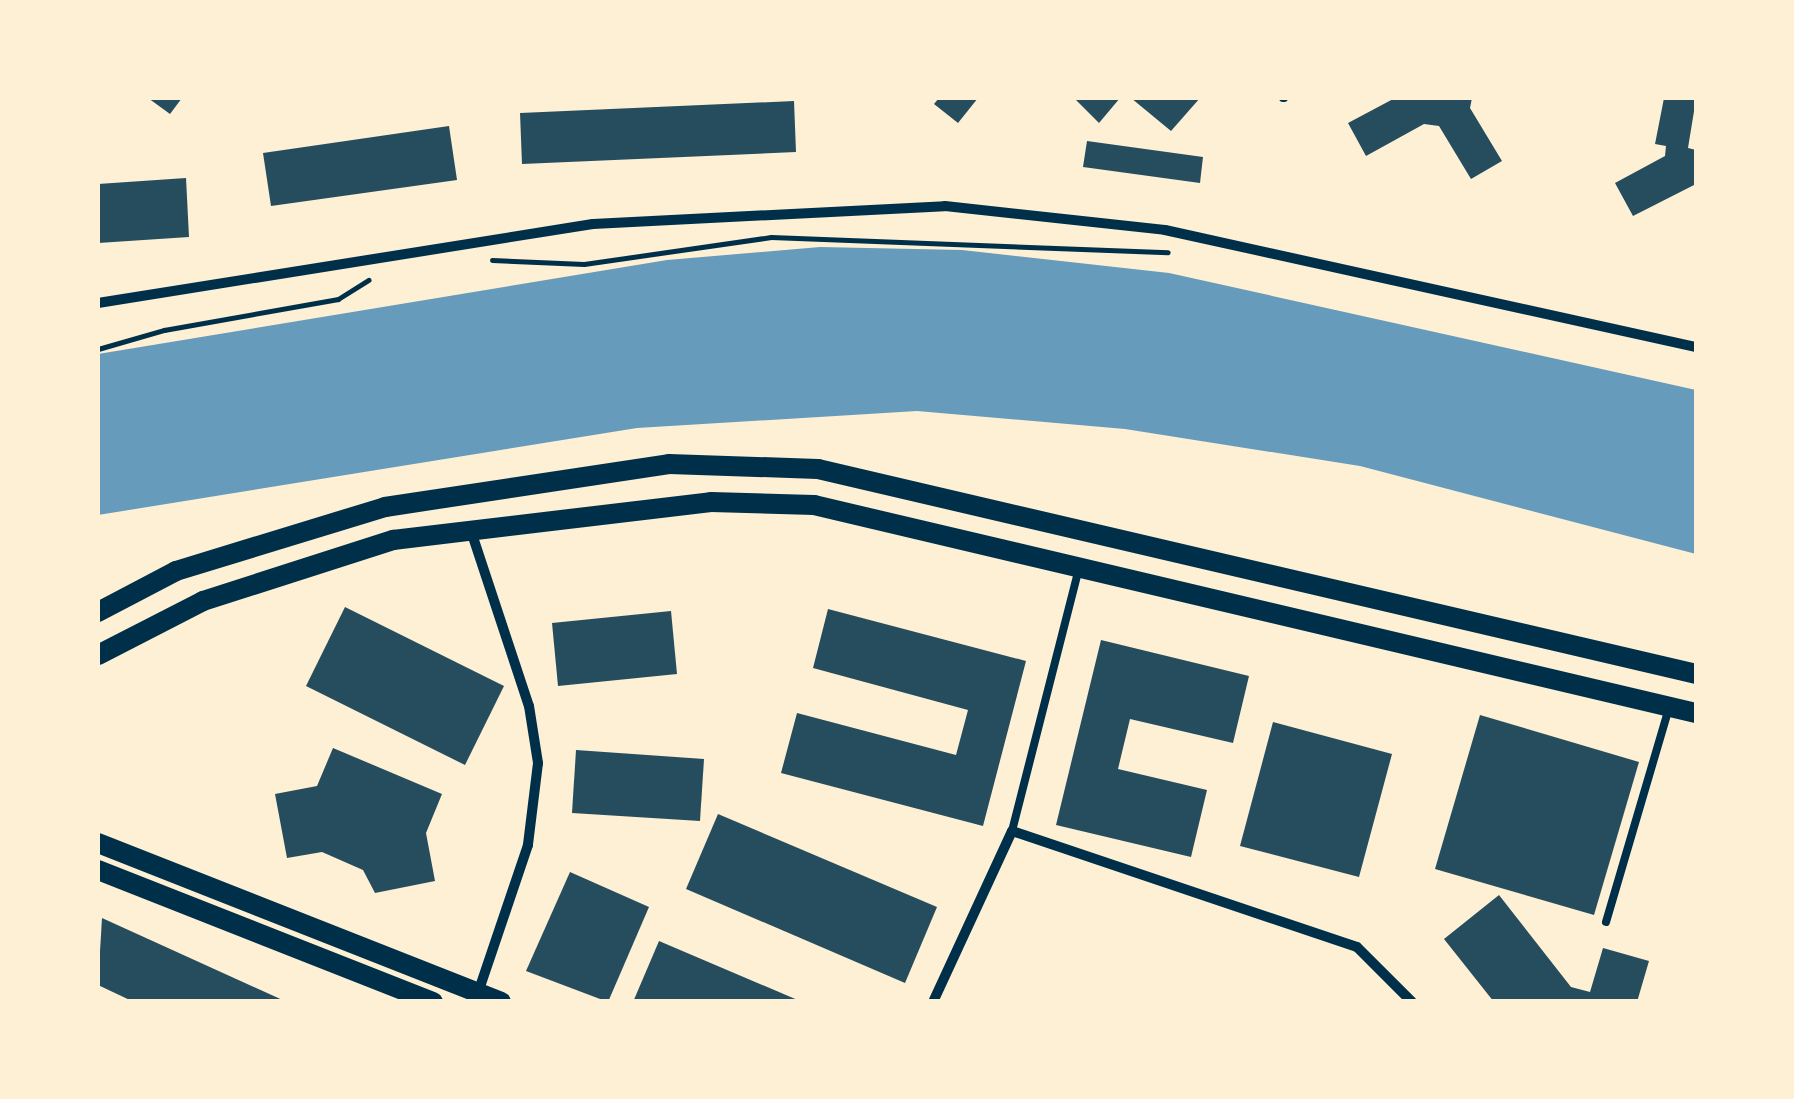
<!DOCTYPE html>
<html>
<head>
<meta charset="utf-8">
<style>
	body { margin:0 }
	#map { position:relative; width:1794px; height:1099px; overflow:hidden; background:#fdf0d5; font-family:Mulish,sans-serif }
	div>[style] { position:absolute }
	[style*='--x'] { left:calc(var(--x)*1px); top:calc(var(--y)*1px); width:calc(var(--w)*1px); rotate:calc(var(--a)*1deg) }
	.water>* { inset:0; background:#669bbc }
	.building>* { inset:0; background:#264d5e }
	.path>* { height:5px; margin:-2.5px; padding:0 2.5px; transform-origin:2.5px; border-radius:2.5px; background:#003049 }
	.service>* { height:8px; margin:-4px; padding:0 4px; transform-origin:4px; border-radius:4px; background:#003049 }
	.minor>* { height:10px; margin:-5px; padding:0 5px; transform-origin:5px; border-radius:5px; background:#003049 }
	.secondary>* { height:20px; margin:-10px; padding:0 10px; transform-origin:10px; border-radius:10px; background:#003049 }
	span { translate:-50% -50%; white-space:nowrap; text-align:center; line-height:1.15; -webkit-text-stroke:8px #fdf0d5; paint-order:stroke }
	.frame { position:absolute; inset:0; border:100px solid #fdf0d5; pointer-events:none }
</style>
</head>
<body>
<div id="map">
	<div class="water">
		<i style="clip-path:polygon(820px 247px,962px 250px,1169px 273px,1696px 390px,1696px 554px,1360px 466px,1125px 429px,917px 411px,637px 428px,98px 515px,98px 354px,667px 260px)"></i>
	</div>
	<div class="building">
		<i style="clip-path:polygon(148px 98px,182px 98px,170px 114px)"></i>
		<i style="clip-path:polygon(939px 98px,978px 98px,958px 123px,934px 104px)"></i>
		<i style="clip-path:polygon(1074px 98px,1120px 98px,1099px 123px)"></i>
		<i style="clip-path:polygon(1131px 98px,1200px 98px,1171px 131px)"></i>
		<i style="clip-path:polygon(1395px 98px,1472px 98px,1470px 108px,1502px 161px,1471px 179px,1439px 126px,1424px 124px,1366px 156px,1348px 123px)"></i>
		<i style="clip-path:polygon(1664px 98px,1696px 99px,1688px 148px,1696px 150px,1696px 184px,1633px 216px,1615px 183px,1665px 156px,1666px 146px,1655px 144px)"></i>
		<i style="clip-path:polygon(794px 101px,796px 152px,522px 164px,520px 113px)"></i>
		<i style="clip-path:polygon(449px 126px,457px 180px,271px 206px,263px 153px)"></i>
		<i style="clip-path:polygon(1087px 141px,1203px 157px,1200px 183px,1083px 167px)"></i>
		<i style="clip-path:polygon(186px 178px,189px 237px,98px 243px,98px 184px)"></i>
		<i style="clip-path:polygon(345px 607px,504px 686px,465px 765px,306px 686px)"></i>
		<i style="clip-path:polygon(828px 609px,1026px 661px,983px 826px,781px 773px,797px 713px,956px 755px,968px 710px,813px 668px)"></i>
		<i style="clip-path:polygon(671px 611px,677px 674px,558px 686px,552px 623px)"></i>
		<i style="clip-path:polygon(1101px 640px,1249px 676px,1233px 743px,1130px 719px,1118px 769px,1207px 790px,1191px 857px,1056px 825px)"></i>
		<i style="clip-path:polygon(1480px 715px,1639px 762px,1594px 915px,1435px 869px)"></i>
		<i style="clip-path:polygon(1273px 722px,1392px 754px,1359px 877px,1240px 846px)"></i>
		<i style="clip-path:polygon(333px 748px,442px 794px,426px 833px,435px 881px,375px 893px,363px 870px,322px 852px,287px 858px,275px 794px,317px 786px)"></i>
		<i style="clip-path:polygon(576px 750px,704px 759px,700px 821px,572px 813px)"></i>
		<i style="clip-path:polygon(718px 814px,937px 907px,905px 983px,686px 889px)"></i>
		<i style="clip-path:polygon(570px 872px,649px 907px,608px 1002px,526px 971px)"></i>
		<i style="clip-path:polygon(1499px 895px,1571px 987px,1590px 992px,1603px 948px,1649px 961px,1637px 1002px,1494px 1002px,1444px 939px)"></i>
		<i style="clip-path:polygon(102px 918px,287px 1002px,134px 1002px,98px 985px)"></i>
		<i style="clip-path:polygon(659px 941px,800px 1001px,800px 1002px,633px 1002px)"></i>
	</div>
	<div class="path">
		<i style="--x:492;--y:260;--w:92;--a:2.5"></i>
		<i style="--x:584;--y:264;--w:189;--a:-8.2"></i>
		<i style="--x:771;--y:237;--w:397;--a:2.2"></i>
		<i style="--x:98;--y:349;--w:69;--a:-16.1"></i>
		<i style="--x:164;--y:330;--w:177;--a:-10.1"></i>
		<i style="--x:338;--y:299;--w:36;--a:-32"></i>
	</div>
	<div class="service">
		<i style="--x:1283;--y:98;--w:1;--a:0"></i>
		<i style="--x:1012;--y:831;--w:270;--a:-75.7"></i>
		<i style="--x:1606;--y:922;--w:220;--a:-73.6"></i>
	</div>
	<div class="minor">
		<i style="--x:98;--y:303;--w:501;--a:-9.07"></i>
		<i style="--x:593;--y:224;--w:352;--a:-2.9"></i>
		<i style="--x:945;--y:206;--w:221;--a:6.2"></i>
		<i style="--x:1165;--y:230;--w:544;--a:12.43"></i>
		<i style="--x:471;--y:531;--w:184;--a:71.7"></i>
		<i style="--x:529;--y:706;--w:58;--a:81"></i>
		<i style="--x:538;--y:763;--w:83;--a:97"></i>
		<i style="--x:528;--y:845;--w:159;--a:108.7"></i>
		<i style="--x:933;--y:1002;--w:188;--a:-65.2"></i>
		<i style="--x:1012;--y:831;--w:364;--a:18.6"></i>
		<i style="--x:1357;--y:947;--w:78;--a:45"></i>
	</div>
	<div class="secondary">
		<i style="--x:98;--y:612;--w:88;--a:-27.7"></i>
		<i style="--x:176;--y:571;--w:219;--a:-17"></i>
		<i style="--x:385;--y:507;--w:287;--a:-8.6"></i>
		<i style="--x:669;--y:464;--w:149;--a:1.9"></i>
		<i style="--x:818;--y:469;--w:902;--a:13.14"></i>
		<i style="--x:98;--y:655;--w:118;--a:-27.2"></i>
		<i style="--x:203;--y:601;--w:200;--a:-17.8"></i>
		<i style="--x:393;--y:540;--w:320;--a:-6.8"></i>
		<i style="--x:711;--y:502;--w:103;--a:1.7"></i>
		<i style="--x:814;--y:505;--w:906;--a:13.27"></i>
		<i style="--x:98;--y:843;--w:433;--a:21.5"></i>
		<i style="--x:98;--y:870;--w:360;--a:21.5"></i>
	</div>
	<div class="frame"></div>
</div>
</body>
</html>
